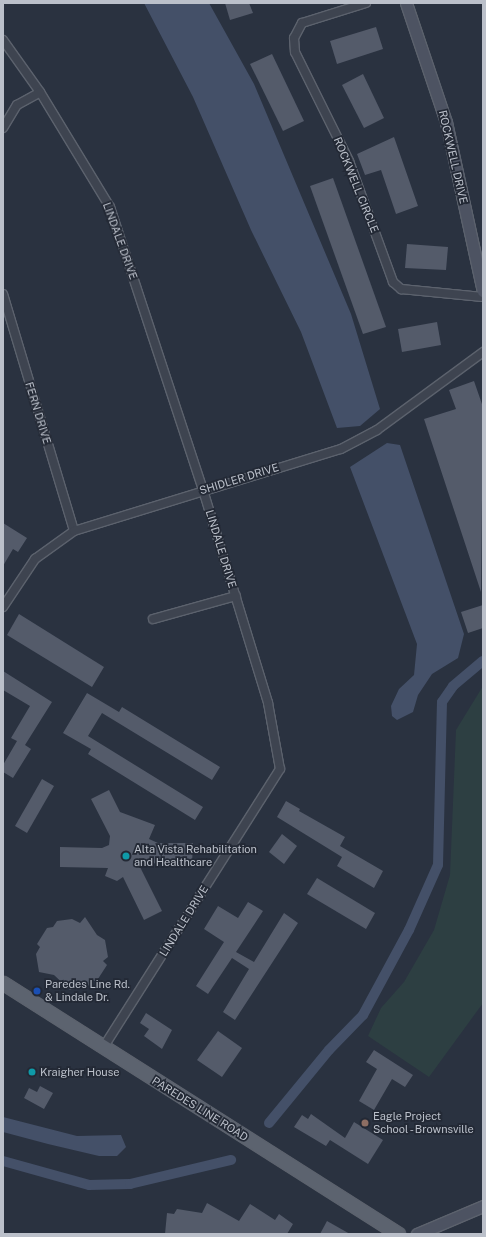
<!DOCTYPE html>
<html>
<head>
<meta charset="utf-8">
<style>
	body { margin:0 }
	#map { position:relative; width:486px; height:1237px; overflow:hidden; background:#2a3240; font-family:"Public Sans",sans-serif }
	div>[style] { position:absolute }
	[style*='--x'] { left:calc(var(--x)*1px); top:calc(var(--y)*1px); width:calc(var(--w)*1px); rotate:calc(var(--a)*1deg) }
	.green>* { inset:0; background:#2d3f42 }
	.water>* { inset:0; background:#445068 }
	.canal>* { height:10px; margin:-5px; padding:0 5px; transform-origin:5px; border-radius:5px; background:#445068 }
	.building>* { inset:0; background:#545b6a }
	.roads { filter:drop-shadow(1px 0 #5c626d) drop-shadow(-1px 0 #5c626d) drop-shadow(0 1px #5c626d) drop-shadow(0 -1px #5c626d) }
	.street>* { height:8px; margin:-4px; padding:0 4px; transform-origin:4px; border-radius:4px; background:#3e4450 }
	.secondary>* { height:11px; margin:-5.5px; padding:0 5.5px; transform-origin:5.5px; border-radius:5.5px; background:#4d5362 }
	.primary>* { height:13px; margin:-6.5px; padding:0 6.5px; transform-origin:6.5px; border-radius:6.5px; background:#5c636f }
	.dots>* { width:11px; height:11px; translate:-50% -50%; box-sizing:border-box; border:2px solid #232935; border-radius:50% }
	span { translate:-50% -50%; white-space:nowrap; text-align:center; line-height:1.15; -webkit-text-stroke:3.5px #232935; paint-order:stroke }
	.street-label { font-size:11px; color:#bbc0ca }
	.poi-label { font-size:11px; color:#bbc0ca }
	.left { translate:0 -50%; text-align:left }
	.frame { position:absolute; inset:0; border:4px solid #bbc0ca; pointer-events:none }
</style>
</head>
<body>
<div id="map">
	<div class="green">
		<i style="clip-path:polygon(483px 686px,483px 1003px,429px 1077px,368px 1036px,381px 1008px,404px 982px,434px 930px,450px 875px,456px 730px)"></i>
	</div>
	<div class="water">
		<i style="clip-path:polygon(144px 3px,209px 3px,254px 84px,351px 314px,380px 409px,360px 426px,337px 428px,301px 332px,251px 230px,193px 97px)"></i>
		<i style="clip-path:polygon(387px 443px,400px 445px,464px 634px,458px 658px,432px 674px,418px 695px,413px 712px,397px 720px,392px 716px,391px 706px,399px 689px,414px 675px,417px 644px,350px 467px)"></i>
		<i style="clip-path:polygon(3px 1117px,77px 1136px,121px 1135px,126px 1147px,117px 1156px,99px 1156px,48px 1144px,3px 1132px)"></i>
	</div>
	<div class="canal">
		<i style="--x:269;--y:1123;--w:94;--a:-50.6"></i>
		<i style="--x:329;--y:1050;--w:49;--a:-45.8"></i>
		<i style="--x:363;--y:1015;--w:97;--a:-61.6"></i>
		<i style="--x:409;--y:930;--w:71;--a:-66"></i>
		<i style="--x:438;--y:865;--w:163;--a:-88.6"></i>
		<i style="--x:442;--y:702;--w:19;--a:-55"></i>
		<i style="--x:453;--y:686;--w:39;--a:-40"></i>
		<i style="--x:3;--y:1161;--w:89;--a:15.6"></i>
		<i style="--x:89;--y:1185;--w:41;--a:-1.4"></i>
		<i style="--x:130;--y:1184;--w:104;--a:-13.4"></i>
	</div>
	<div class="building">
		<i style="clip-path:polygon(225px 3px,249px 3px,253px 13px,230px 20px)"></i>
		<i style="clip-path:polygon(376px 27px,383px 49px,337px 64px,330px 41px)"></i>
		<i style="clip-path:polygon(272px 54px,304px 121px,283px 131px,250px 64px)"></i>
		<i style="clip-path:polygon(363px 74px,384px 118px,364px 128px,342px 85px)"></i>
		<i style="clip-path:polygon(394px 137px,418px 206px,396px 214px,381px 170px,365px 175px,357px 154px)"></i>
		<i style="clip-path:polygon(333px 178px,386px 327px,363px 334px,310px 186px)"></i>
		<i style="clip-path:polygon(407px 244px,448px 247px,446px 270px,405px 268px)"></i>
		<i style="clip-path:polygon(437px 322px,441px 345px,402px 352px,398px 329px)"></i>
		<i style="clip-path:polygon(474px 381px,483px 407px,481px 592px,424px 419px,456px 409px,449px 390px)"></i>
		<i style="clip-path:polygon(3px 523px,27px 538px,18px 552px,13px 549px,3px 566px)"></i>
		<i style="clip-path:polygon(483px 605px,483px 628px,468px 633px,461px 612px)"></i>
		<i style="clip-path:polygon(19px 614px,104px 667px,92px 687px,7px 635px)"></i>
		<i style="clip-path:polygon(3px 671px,52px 702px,25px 745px,31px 749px,13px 778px,3px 772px,3px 765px,17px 741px,11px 738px,30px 706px,3px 690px)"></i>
		<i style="clip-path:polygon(87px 693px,119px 712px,122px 707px,220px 767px,212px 780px,102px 713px,88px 736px,203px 807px,195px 820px,88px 754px,91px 749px,63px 733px)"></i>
		<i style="clip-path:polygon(42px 779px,54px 786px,27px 833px,15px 826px)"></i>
		<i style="clip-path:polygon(109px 790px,120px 812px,155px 825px,149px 839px,158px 843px,193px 843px,192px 864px,138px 863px,162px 911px,144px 920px,123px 877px,117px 881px,105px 876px,108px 868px,60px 867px,60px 847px,102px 848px,109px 845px,110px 836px,91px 799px)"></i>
		<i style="clip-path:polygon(286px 801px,300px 809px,299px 811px,345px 837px,340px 846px,383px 871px,374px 888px,337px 866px,342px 857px,277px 817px)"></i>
		<i style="clip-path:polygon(282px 834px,297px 846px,284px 864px,269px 852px)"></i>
		<i style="clip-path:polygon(317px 878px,375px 913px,366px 929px,307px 894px)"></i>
		<i style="clip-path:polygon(248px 902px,263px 911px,236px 952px,254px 962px,284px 913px,298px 923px,235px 1020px,223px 1012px,249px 969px,232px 958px,208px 994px,196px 986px,224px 942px,204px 929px,218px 906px,238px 918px)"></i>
		<i style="clip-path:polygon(85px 917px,97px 935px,105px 940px,108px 957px,103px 961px,107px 965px,96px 982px,92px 979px,87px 988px,70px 990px,54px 975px,39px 972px,36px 954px,40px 947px,37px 944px,47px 928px,53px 927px,57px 921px,72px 919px,80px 923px)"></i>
		<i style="clip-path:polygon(146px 1013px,172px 1030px,162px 1049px,144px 1036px,149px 1029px,140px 1023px)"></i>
		<i style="clip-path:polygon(218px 1031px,242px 1048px,222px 1077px,197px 1060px)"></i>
		<i style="clip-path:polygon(374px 1050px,413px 1075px,405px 1087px,392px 1079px,374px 1110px,359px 1101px,377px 1069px,366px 1062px)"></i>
		<i style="clip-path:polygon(40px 1086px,53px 1093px,44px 1109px,24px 1098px,29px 1088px,37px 1092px)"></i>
		<i style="clip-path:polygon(311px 1114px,345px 1138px,354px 1122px,383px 1140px,368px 1164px,330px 1140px,326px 1146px,294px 1127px,302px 1115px,308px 1119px)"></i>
		<i style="clip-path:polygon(207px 1203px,239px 1221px,250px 1204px,275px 1220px,279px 1214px,293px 1224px,287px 1234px,165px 1234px,167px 1213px,174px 1214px,177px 1209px,202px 1213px)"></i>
		<i style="clip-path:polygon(327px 1221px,350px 1234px,320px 1234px)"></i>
	</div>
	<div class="roads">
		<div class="street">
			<i style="--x:366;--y:3;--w:67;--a:162.6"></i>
			<i style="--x:302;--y:23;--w:17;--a:118"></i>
			<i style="--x:294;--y:38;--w:14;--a:86"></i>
			<i style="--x:295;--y:52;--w:122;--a:63.6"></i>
			<i style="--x:349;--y:161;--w:129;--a:70"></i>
			<i style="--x:393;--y:282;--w:11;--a:41"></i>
			<i style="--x:401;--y:289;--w:82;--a:5.6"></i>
			<i style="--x:3;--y:40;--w:64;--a:54.6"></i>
			<i style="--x:40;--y:92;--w:135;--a:58.7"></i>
			<i style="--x:110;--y:207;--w:298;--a:71.8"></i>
			<i style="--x:203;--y:490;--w:223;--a:73"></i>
			<i style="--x:268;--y:703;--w:67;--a:79.7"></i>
			<i style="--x:280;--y:769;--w:330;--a:122.4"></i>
			<i style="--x:3;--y:128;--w:27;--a:-59"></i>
			<i style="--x:17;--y:105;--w:26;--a:-29"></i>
			<i style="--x:3;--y:294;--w:247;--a:73.3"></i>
			<i style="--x:3;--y:607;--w:58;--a:-56.3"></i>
			<i style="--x:35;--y:559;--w:48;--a:-35.7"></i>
			<i style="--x:74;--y:531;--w:279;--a:-17.1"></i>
			<i style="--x:341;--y:449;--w:41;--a:-27.8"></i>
			<i style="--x:377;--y:430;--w:132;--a:-36.3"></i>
			<i style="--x:153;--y:619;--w:86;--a:-15.5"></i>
		</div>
		<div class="secondary">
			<i style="--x:406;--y:3;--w:126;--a:71.4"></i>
			<i style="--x:446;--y:122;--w:173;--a:77.7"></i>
			<i style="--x:417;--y:1234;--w:72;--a:-23"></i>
		</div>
		<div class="primary">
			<i style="--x:3;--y:983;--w:468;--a:32.4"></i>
		</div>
	</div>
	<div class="dots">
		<i style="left:126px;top:856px;background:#0f9aa8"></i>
		<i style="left:37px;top:991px;background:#1a4fb4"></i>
		<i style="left:32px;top:1072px;background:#0f9aa8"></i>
		<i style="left:365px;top:1123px;background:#8d6e63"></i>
	</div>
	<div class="street-label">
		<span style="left:453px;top:157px;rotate:77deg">ROCKWELL DRIVE</span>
		<span style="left:356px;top:185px;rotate:68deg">ROCKWELL CIRCLE</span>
		<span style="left:120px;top:241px;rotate:70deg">LINDALE DRIVE</span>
		<span style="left:38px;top:413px;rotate:73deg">FERN DRIVE</span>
		<span style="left:239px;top:479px;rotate:-17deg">SHIDLER DRIVE</span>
		<span style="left:221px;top:549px;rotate:73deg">LINDALE DRIVE</span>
		<span style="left:184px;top:921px;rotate:-58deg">LINDALE DRIVE</span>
		<span style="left:200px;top:1109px;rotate:32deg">PAREDES LINE ROAD</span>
	</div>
	<div class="poi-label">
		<span class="left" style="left:134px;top:856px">Alta Vista Rehabilitation<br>and Healthcare</span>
		<span class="left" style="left:45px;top:991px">Paredes Line Rd.<br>&amp; Lindale Dr.</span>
		<span class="left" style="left:40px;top:1072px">Kraigher House</span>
		<span class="left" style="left:373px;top:1123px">Eagle Project<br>School - Brownsville</span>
	</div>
	<div class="frame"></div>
</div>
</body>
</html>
